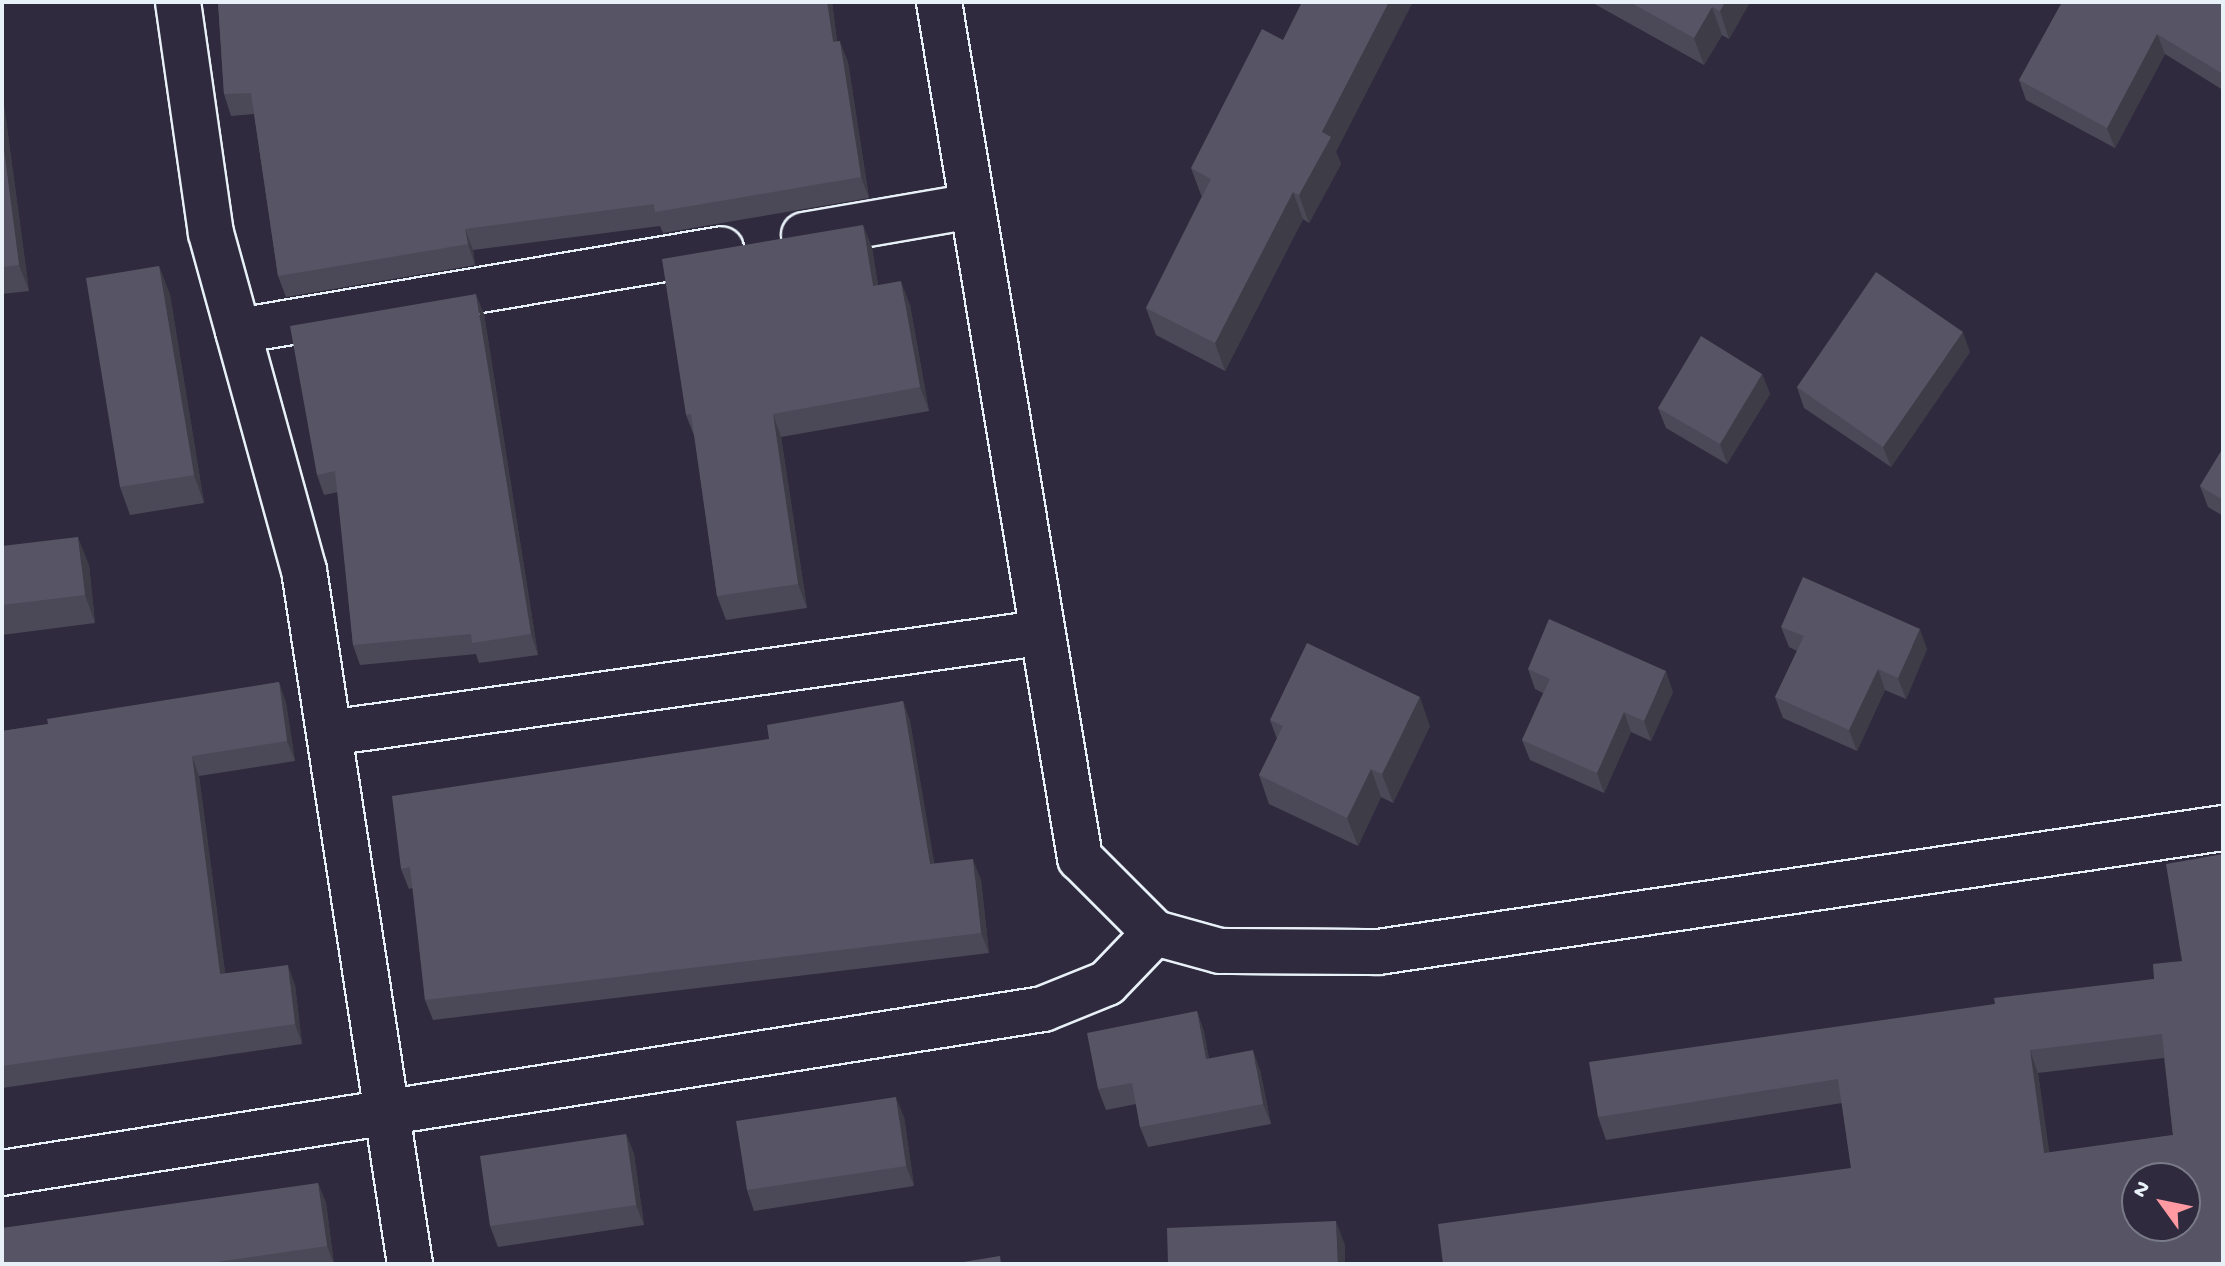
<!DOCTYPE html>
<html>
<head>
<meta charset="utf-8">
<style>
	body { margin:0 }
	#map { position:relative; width:2225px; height:1266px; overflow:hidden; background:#2f2a3d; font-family:"Gochi Hand",sans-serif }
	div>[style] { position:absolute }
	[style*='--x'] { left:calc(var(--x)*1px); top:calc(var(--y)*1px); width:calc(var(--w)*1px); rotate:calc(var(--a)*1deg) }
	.roads { filter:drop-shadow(2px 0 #e8f1f8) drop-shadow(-2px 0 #e8f1f8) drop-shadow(0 2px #e8f1f8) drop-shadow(0 -2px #e8f1f8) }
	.street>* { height:44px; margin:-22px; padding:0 22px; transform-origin:22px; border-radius:22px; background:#2f2a3d }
	.wall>* { inset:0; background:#4b4957 }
	.shaded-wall>* { inset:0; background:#3d3c47 }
	.building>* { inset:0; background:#575565 }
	span { translate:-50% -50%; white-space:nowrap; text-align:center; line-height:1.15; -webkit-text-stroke:6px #2f2a3d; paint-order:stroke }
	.frame { position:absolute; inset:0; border:4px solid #e8f1f8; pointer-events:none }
	.north { position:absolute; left:2121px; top:1162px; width:80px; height:80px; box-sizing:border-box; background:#2f2a3d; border:2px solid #797a88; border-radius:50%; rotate:303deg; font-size:22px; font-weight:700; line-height:32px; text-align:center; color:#e8f1f8 }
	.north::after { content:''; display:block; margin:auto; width:28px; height:36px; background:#ff9aa2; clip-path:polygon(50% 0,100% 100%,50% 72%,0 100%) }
</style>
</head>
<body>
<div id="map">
	<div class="roads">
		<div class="street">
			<i style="--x:178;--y:2;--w:233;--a:81.9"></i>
			<i style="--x:211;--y:233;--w:350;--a:74.6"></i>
			<i style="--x:304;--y:570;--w:702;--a:81.32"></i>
			<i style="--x:939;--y:2;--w:868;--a:80.65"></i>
			<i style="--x:1080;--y:858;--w:106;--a:45"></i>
			<i style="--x:1155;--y:933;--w:67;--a:15.5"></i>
			<i style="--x:1220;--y:951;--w:158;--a:0.4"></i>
			<i style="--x:1378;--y:952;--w:854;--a:-8.35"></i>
			<i style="--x:804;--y:235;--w:170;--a:-9.8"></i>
			<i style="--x:238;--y:331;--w:490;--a:-9.6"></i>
			<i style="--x:329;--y:733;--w:718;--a:-8.01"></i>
			<i style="--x:2;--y:1173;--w:1054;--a:-8.95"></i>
			<i style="--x:1043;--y:1009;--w:69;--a:-22.1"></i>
			<i style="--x:1107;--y:983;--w:69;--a:-46.2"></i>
		</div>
	</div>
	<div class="wall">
		<i style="clip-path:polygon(218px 2px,832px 2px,837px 41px,848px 62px,869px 198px,663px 233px,660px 226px,473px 250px,475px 265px,286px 297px,278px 276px,254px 114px,231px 116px,224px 94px)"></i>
		<i style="clip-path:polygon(1591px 2px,1750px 2px,1729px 39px,1722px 35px,1704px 65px)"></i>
		<i style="clip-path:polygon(2223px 2px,2223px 90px,2165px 54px,2115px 148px,2026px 100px,2019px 80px)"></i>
		<i style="clip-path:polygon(2px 90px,29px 291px,2px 294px)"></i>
		<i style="clip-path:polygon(1336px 152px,1341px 164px,1309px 223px,1303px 219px,1225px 371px,1156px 335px,1146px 308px,1202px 196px,1201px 195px,1191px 168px)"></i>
		<i style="clip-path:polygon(863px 225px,872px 248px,878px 285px,910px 305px,929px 411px,781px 437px,807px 608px,726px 620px,717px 596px,695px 438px,686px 415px)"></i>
		<i style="clip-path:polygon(159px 266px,170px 295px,204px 503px,130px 515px,120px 487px)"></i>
		<i style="clip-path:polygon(484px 314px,538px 655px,479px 663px,476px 654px,360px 665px,353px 645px,338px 492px,324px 495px,317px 475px)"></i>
		<i style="clip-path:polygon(1970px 352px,1891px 467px,1804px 408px,1797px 387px)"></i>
		<i style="clip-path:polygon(1762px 374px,1770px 394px,1727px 464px,1666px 428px,1658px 408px)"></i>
		<i style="clip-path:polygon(2223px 448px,2223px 516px,2208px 507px,2200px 486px)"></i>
		<i style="clip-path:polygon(2px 546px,89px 565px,95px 623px,2px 635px)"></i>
		<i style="clip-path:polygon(1781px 627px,1927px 649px,1906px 699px,1885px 690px,1857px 751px,1783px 718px,1775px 697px,1797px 651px,1789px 647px)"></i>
		<i style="clip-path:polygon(1528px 669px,1673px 692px,1651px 741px,1631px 732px,1604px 793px,1530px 760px,1522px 740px,1543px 693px,1535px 689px)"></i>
		<i style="clip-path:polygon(279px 682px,286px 703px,295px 761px,199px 776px,225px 973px,295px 985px,302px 1044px,2px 1088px,2px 731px,48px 724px)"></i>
		<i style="clip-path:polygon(903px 701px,910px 721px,934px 864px,981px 880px,989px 953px,433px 1020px,425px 1000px,413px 888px,409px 889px,401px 869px,769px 739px)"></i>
		<i style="clip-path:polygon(1270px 720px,1430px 726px,1393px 803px,1381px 797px,1358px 846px,1269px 804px,1259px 775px,1277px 739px)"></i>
		<i style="clip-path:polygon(evenodd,2182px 961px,2223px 1264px,1851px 1168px,1842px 1103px,1606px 1140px,1598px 1117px,1995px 1004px,2154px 979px,2182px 961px,2164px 1058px,2173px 1135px,2049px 1153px,2038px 1073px,2164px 1058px)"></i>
		<i style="clip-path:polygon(1197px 1011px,1204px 1032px,1209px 1059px,1260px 1070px,1271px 1124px,1148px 1147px,1140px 1127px,1136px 1104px,1106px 1110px,1098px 1089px)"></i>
		<i style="clip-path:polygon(904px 1117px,914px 1186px,754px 1211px,747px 1190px)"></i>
		<i style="clip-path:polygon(626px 1134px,634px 1154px,644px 1225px,498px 1247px,490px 1226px)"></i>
		<i style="clip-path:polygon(318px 1183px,326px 1203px,334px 1264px,2px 1264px)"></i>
	</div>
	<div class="shaded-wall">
		<i style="clip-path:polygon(827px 2px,832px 2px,840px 63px,833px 42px)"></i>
		<i style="clip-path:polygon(1389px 2px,1413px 2px,1336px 152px,1341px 164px,1309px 223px,1299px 195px,1322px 132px)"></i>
		<i style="clip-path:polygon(1725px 2px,1750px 2px,1729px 39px,1720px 11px)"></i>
		<i style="clip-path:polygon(1712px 7px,1722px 35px,1704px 65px,1694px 38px)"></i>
		<i style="clip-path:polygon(2157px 34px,2165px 54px,2115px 148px,2107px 128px)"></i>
		<i style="clip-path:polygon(840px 41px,848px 62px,869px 198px,861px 177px)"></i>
		<i style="clip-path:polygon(2px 90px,29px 291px,19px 265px,2px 135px)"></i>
		<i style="clip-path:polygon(1293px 192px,1303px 219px,1225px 371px,1215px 343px)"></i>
		<i style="clip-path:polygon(863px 225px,872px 248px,882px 310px,873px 286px)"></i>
		<i style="clip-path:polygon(465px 229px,473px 250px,475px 265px,468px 244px)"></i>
		<i style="clip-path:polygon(159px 266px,170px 295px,204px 503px,194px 475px)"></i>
		<i style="clip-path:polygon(901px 281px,910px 305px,929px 411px,920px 387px)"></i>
		<i style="clip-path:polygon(476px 294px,484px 314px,538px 655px,531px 634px)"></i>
		<i style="clip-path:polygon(1963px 332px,1970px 352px,1891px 467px,1883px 447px)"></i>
		<i style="clip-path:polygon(1762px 374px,1770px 394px,1727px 464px,1720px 444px)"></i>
		<i style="clip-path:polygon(773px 414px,781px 437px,807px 608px,798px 584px)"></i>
		<i style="clip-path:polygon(78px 537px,89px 565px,95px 623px,85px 595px)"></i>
		<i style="clip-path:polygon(1920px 629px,1927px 649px,1906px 699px,1898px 678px)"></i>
		<i style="clip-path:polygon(1878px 669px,1885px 690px,1857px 751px,1849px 730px)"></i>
		<i style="clip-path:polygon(1666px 671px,1673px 692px,1651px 741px,1644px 721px)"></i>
		<i style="clip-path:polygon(279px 682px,286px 703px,295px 761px,287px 741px)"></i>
		<i style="clip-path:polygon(1420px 697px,1430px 726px,1393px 803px,1382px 774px)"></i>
		<i style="clip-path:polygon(903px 701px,910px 721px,938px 884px,930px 864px)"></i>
		<i style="clip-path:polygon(1624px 712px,1631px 732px,1604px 793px,1597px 773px)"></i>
		<i style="clip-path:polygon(192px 756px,199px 776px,228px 994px,220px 974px)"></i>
		<i style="clip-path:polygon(1371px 769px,1381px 797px,1358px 846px,1347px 818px)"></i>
		<i style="clip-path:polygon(973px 859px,981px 880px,989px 953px,981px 933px)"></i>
		<i style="clip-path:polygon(288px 965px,295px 985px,302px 1044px,295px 1024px)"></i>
		<i style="clip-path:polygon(1197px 1011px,1204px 1032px,1213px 1080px,1206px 1059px)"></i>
		<i style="clip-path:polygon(1253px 1050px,1260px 1070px,1271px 1124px,1263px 1104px)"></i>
		<i style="clip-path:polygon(2030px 1050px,2038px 1073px,2053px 1177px,2044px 1153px)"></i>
		<i style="clip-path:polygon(896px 1097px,904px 1117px,914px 1186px,906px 1166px)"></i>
		<i style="clip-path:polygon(626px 1134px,634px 1154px,644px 1225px,636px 1205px)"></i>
		<i style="clip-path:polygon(318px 1183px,326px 1203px,334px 1264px,327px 1246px)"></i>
		<i style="clip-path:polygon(1336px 1221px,1345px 1245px,1345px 1264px,1338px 1264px)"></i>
	</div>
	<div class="building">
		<i style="clip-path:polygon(218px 2px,827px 2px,833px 42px,840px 41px,861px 177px,655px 212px,654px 204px,465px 229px,468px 244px,278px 276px,251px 93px,224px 94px)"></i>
		<i style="clip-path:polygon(1302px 2px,1389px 2px,1322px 132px,1331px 137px,1299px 195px,1293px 192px,1215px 343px,1146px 308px,1211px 179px,1191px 168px,1262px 29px,1283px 40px)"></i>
		<i style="clip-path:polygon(1630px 2px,1725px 2px,1720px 11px,1712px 7px,1694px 38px)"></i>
		<i style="clip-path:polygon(2062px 2px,2223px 2px,2223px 74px,2157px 34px,2107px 128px,2019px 80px)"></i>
		<i style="clip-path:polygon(2px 135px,19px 265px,2px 267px)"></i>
		<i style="clip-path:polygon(863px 225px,873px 286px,901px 281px,920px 387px,773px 414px,798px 584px,717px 596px,691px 414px,686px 415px,662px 259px)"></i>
		<i style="clip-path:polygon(159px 266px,194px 475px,120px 487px,86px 278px)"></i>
		<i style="clip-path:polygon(1876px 272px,1963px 332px,1883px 447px,1797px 387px)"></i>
		<i style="clip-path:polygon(476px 294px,531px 634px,472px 643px,471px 634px,353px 645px,335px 471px,317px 475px,290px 326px)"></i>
		<i style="clip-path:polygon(1701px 336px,1762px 374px,1720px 444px,1658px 408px)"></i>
		<i style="clip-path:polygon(2223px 448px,2223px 500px,2200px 486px)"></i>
		<i style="clip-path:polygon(78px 537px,85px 595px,2px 605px,2px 546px)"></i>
		<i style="clip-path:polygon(1803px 577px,1920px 629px,1898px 678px,1878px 669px,1849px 730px,1775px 697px,1804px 636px,1781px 627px)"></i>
		<i style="clip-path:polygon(1549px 619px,1666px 671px,1644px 721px,1624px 712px,1597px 773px,1522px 740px,1550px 679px,1528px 669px)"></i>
		<i style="clip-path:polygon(1307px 643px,1420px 697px,1382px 774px,1371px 769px,1347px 818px,1259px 775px,1283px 726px,1270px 720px)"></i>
		<i style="clip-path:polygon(279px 682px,287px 741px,192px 756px,220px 974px,288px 965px,295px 1024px,2px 1066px,2px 731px,48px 724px,47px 719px)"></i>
		<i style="clip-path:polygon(903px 701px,930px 864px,973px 859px,981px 933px,425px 1000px,410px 867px,401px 869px,392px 796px,769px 739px,767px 725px)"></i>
		<i style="clip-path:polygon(evenodd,2223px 854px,2223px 1264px,1443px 1264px,1438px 1224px,1851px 1168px,1838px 1079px,1598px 1117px,1589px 1062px,1995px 1004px,1994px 998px,2154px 979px,2153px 964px,2182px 961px,2166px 864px,2223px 854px,2162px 1034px,2173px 1135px,2044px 1153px,2030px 1050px,2162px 1034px,2223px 854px,2137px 1178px,2185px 1178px,2185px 1226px,2137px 1226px,2137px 1178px)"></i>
		<i style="clip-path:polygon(1197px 1011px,1206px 1059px,1253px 1050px,1263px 1104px,1140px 1127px,1132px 1083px,1098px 1089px,1087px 1033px)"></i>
		<i style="clip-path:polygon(896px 1097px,906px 1166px,747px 1190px,736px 1121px)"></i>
		<i style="clip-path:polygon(626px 1134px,636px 1205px,490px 1226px,480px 1156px)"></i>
		<i style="clip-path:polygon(318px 1183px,327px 1246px,203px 1264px,2px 1264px,2px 1228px)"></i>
		<i style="clip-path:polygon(1336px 1221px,1338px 1264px,1168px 1264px,1167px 1228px)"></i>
		<i style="clip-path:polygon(1000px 1256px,1001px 1264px,951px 1264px)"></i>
	</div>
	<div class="frame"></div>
	<div class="north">N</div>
</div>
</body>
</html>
